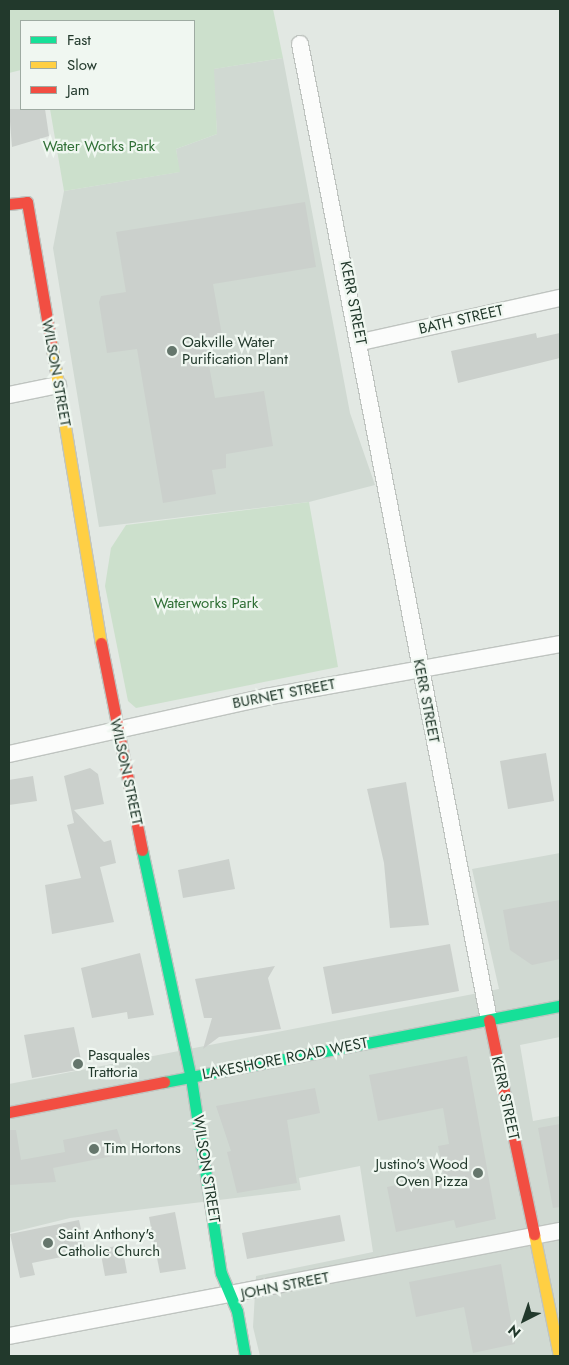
<!DOCTYPE html>
<html>
<head>
<meta charset="utf-8">
<style>
	body { margin:0 }
	#map { position:relative; width:569px; height:1365px; overflow:hidden; background:#e2e8e3; font-family:Jost,sans-serif }
	div>[style] { position:absolute }
	[style*='--x'] { left:calc(var(--x)*1px); top:calc(var(--y)*1px); width:calc(var(--w)*1px); rotate:calc(var(--a)*1deg) }
	.built>* { inset:0; background:#d0d9d2 }
	.green>* { inset:0; background:#cce0cc }
	.building>* { inset:0; background:#cbd0cc }
	.roads { filter:drop-shadow(1px 0 #bfc4c0) drop-shadow(-1px 0 #bfc4c0) drop-shadow(0 1px #bfc4c0) drop-shadow(0 -1px #bfc4c0) }
	.street>* { height:16px; margin:-8px; padding:0 8px; transform-origin:8px; border-radius:8px; background:#fbfcfb }
	.fast>* { height:11px; margin:-5.5px; padding:0 5.5px; transform-origin:5.5px; border-radius:5.5px; background:#16e098 }
	.slow>* { height:11px; margin:-5.5px; padding:0 5.5px; transform-origin:5.5px; border-radius:5.5px; background:#ffcf43 }
	.jam>* { height:11px; margin:-5.5px; padding:0 5.5px; transform-origin:5.5px; border-radius:5.5px; background:#f24e42 }
	.dots>* { width:14px; height:14px; translate:-50% -50%; box-sizing:border-box; border:2px solid #f0f7f1; border-radius:50% }
	span { translate:-50% -50%; white-space:nowrap; text-align:center; line-height:1.15; -webkit-text-stroke:4.5px #f0f7f1; paint-order:stroke }
	.park-label { font-size:15px; color:#2e6e34 }
	.street-label { font-size:15px; color:#22392c }
	.poi-label { font-size:15px; color:#22392c }
	.left { translate:0 -50%; text-align:left }
	.right { translate:-100% -50%; text-align:right }
	.frame { position:absolute; inset:0; border:10px solid #22392c; pointer-events:none }
	.legend { position:absolute; left:20px; top:20px; width:175px; height:90px; box-sizing:border-box; background:#f0f7f1; border:1px solid #9eaba2; margin:0; padding:6px 9px; list-style:none; font-size:15px; color:#22392c }
	.legend li { display:flex; align-items:center; gap:10px; height:25px }
	.legend b { width:25px; border:1px solid #9eaba2 }
	.north { position:absolute; left:499px; top:1295px; width:50px; height:50px; -webkit-text-stroke:4px #f0f7f1; paint-order:stroke; rotate:221deg; font-size:14px; font-weight:700; line-height:20px; text-align:center; color:#22392c }
	.north::after { content:''; display:block; margin:auto; width:18px; height:22px; background:#22392c; clip-path:polygon(50% 0,100% 100%,50% 72%,0 100%) }
</style>
</head>
<body>
<div id="map">
	<div class="built">
		<i style="clip-path:polygon(283px 58px,350px 413px,375px 485px,309px 502px,99px 527px,53px 248px,64px 191px,179px 172px,176px 149px,217px 134px,213px 69px)"></i>
		<i style="clip-path:polygon(560px 853px,560px 1037px,520px 1045px,533px 1121px,560px 1116px,560px 1356px,260px 1356px,253px 1327px,256px 1276px,373px 1252px,360px 1166px,299px 1178px,301px 1190px,70px 1218px,9px 1233px,9px 1084px,499px 989px,472px 869px)"></i>
	</div>
	<div class="green">
		<i style="clip-path:polygon(9px 9px,273px 9px,283px 58px,214px 69px,217px 134px,176px 149px,180px 172px,64px 191px,50px 109px,194px 109px,194px 21px,21px 21px,21px 70px,9px 73px)"></i>
		<i style="clip-path:polygon(309px 502px,338px 667px,136px 708px,128px 701px,105px 586px,111px 548px,126px 525px)"></i>
	</div>
	<div class="building">
		<i style="clip-path:polygon(9px 109px,45px 109px,49px 136px,12px 147px)"></i>
		<i style="clip-path:polygon(305px 202px,316px 267px,213px 284px,223px 341px,205px 344px,215px 398px,264px 391px,273px 446px,226px 454px,226px 468px,212px 470px,216px 494px,163px 503px,137px 349px,107px 353px,99px 302px,101px 296px,126px 292px,116px 232px)"></i>
		<i style="clip-path:polygon(536px 333px,537px 338px,560px 333px,560px 358px,458px 383px,451px 351px)"></i>
		<i style="clip-path:polygon(546px 753px,554px 801px,508px 809px,500px 761px)"></i>
		<i style="clip-path:polygon(90px 768px,98px 774px,104px 804px,74px 810px,104px 842px,111px 840px,116px 863px,100px 867px,114px 922px,52px 934px,45px 885px,81px 878px,67px 825px,74px 823px,64px 776px)"></i>
		<i style="clip-path:polygon(33px 776px,37px 801px,9px 805px,9px 780px)"></i>
		<i style="clip-path:polygon(406px 782px,429px 925px,390px 928px,384px 863px,367px 789px)"></i>
		<i style="clip-path:polygon(229px 859px,235px 889px,183px 898px,178px 870px)"></i>
		<i style="clip-path:polygon(560px 900px,560px 959px,532px 965px,510px 950px,503px 910px)"></i>
		<i style="clip-path:polygon(450px 944px,459px 991px,332px 1014px,323px 967px)"></i>
		<i style="clip-path:polygon(140px 953px,154px 1015px,128px 1019px,127px 1012px,92px 1018px,81px 968px)"></i>
		<i style="clip-path:polygon(275px 966px,268px 978px,281px 1029px,219px 1037px,203px 1049px,212px 1018px,204px 1018px,195px 979px)"></i>
		<i style="clip-path:polygon(74px 1027px,83px 1069px,32px 1078px,24px 1035px)"></i>
		<i style="clip-path:polygon(467px 1056px,496px 1219px,456px 1228px,454px 1220px,396px 1232px,387px 1187px,444px 1175px,438px 1146px,449px 1144px,443px 1108px,378px 1121px,369px 1075px)"></i>
		<i style="clip-path:polygon(315px 1088px,320px 1113px,287px 1120px,297px 1183px,237px 1193px,227px 1152px,231px 1151px,216px 1106px)"></i>
		<i style="clip-path:polygon(560px 1124px,560px 1207px,553px 1208px,538px 1128px)"></i>
		<i style="clip-path:polygon(117px 1129px,124px 1150px,112px 1152px,113px 1156px,53px 1168px,56px 1182px,9px 1185px,9px 1130px,16px 1130px,21px 1160px,65px 1152px,63px 1140px)"></i>
		<i style="clip-path:polygon(175px 1212px,186px 1269px,160px 1273px,149px 1217px)"></i>
		<i style="clip-path:polygon(340px 1215px,345px 1241px,247px 1259px,242px 1233px)"></i>
		<i style="clip-path:polygon(79px 1220px,86px 1252px,32px 1263px,35px 1275px,20px 1278px,10px 1234px)"></i>
		<i style="clip-path:polygon(122px 1245px,127px 1273px,105px 1276px,100px 1249px)"></i>
		<i style="clip-path:polygon(501px 1264px,515px 1344px,473px 1353px,464px 1307px,416px 1317px,409px 1282px)"></i>
	</div>
	<div class="roads">
		<div class="street">
			<i style="--x:300;--y:44;--w:994;--a:79.04"></i>
			<i style="--x:361;--y:342;--w:204;--a:-12.5"></i>
			<i style="--x:9;--y:395;--w:50;--a:-11.5"></i>
			<i style="--x:9;--y:754;--w:263;--a:-12.5"></i>
			<i style="--x:266;--y:697;--w:299;--a:-10.2"></i>
			<i style="--x:9;--y:1336;--w:561;--a:-10.79"></i>
		</div>
		<div class="fast">
			<i style="--x:142;--y:850;--w:233;--a:77.9"></i>
			<i style="--x:191;--y:1078;--w:197;--a:81.3"></i>
			<i style="--x:221;--y:1273;--w:41;--a:67.2"></i>
			<i style="--x:237;--y:1311;--w:46;--a:79.9"></i>
			<i style="--x:164;--y:1082;--w:403;--a:-10.9"></i>
		</div>
		<div class="slow">
			<i style="--x:51;--y:342;--w:305;--a:80.6"></i>
			<i style="--x:534;--y:1234;--w:125;--a:78.4"></i>
		</div>
		<div class="jam">
			<i style="--x:9;--y:204;--w:18;--a:-6"></i>
			<i style="--x:27;--y:202;--w:142;--a:80.3"></i>
			<i style="--x:101;--y:643;--w:211;--a:78.8"></i>
			<i style="--x:489;--y:1020;--w:219;--a:78.1"></i>
			<i style="--x:9;--y:1112;--w:158;--a:-11"></i>
		</div>
	</div>
	<div class="dots">
		<i style="left:172px;top:351px;background:#65766c"></i>
		<i style="left:78px;top:1064px;background:#65766c"></i>
		<i style="left:94px;top:1149px;background:#65766c"></i>
		<i style="left:478px;top:1173px;background:#65766c"></i>
		<i style="left:48px;top:1243px;background:#65766c"></i>
	</div>
	<div class="park-label">
		<span style="left:99px;top:147px">Water Works Park</span>
		<span style="left:206px;top:604px">Waterworks Park</span>
	</div>
	<div class="street-label">
		<span style="left:353px;top:303px;rotate:79deg">KERR STREET</span>
		<span style="left:461px;top:320px;rotate:-13deg">BATH STREET</span>
		<span style="left:56px;top:373px;rotate:80deg">WILSON STREET</span>
		<span style="left:284px;top:694px;rotate:-11deg">BURNET STREET</span>
		<span style="left:426px;top:701px;rotate:79deg">KERR STREET</span>
		<span style="left:126px;top:772px;rotate:78deg">WILSON STREET</span>
		<span style="left:285px;top:1059px;rotate:-11deg">LAKESHORE ROAD WEST</span>
		<span style="left:505px;top:1098px;rotate:78deg">KERR STREET</span>
		<span style="left:206px;top:1169px;rotate:81deg">WILSON STREET</span>
		<span style="left:285px;top:1286px;rotate:-11deg">JOHN STREET</span>
	</div>
	<div class="poi-label">
		<span class="left" style="left:182px;top:351px">Oakville Water<br>Purification Plant</span>
		<span class="left" style="left:88px;top:1064px">Pasquales<br>Trattoria</span>
		<span class="left" style="left:104px;top:1149px">Tim Hortons</span>
		<span class="right" style="left:468px;top:1173px">Justino's Wood<br>Oven Pizza</span>
		<span class="left" style="left:58px;top:1243px">Saint Anthony's<br>Catholic Church</span>
	</div>
	<div class="frame"></div>
	<ul class="legend">
	<li><b style="height:6px;background:#16e098"></b>Fast</li>
	<li><b style="height:6px;background:#ffcf43"></b>Slow</li>
	<li><b style="height:6px;background:#f24e42"></b>Jam</li>
	</ul>
	<div class="north">N</div>
</div>
</body>
</html>
